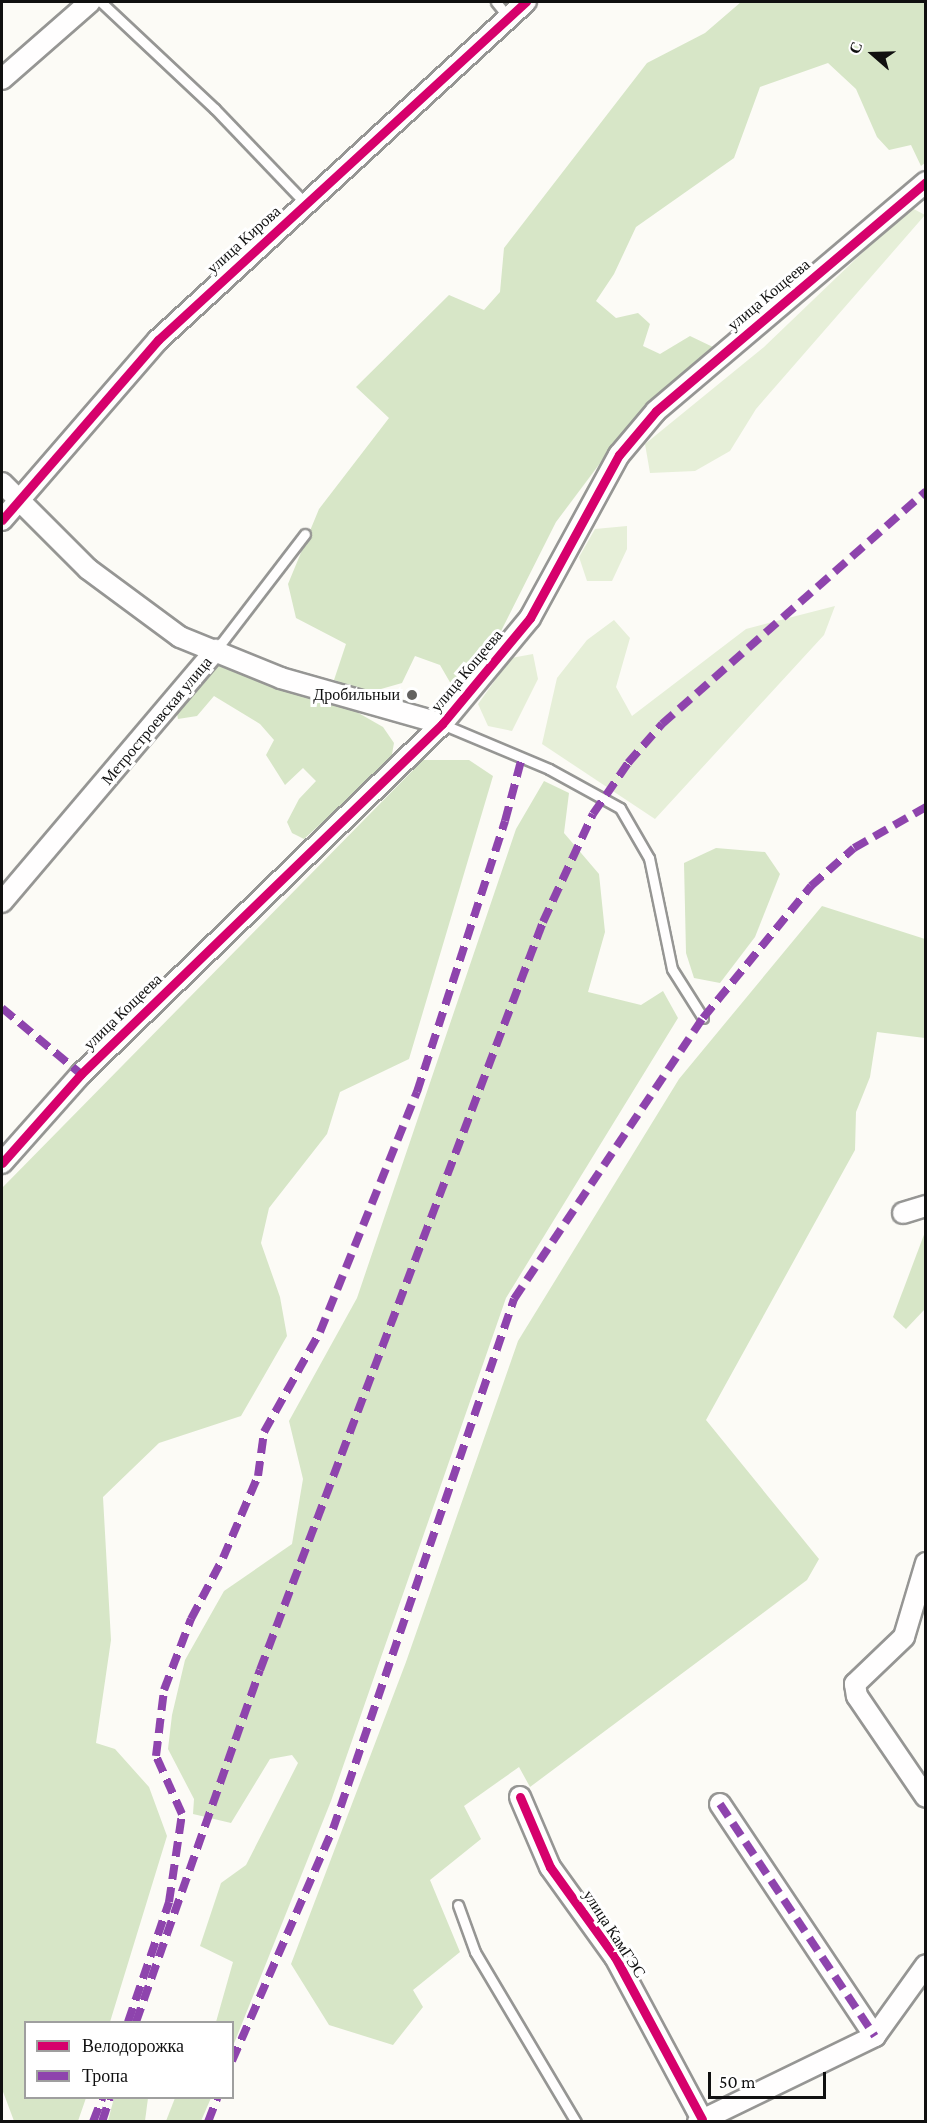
<!DOCTYPE html>
<html>
<head>
<meta charset="utf-8">
<style>
	body { margin:0 }
	#map { position:relative; width:927px; height:2123px; overflow:hidden; background:#fcfbf6; font-family:"Crimson Pro",serif }
	div>[style] { position:absolute }
	[style*='--x'] { left:calc(var(--x)*1px); top:calc(var(--y)*1px); width:calc(var(--w)*1px); rotate:calc(var(--a)*1deg) }
	.green>* { inset:0; background:#e6efd8 }
	.forest>* { inset:0; background:#d7e6c7 }
	.roads { filter:drop-shadow(2px 0 #969694) drop-shadow(-2px 0 #969694) drop-shadow(0 2px #969694) drop-shadow(0 -2px #969694) }
	.service>* { height:9px; margin:-4.5px; padding:0 4.5px; transform-origin:4.5px; border-radius:4.5px; background:#fffefe }
	.minor>* { height:20px; margin:-10px; padding:0 10px; transform-origin:10px; border-radius:10px; background:#fffefe }
	.quiet>* { height:8px; margin-top:-4px; transform-origin:0; background:repeating-linear-gradient(90deg,#8e44ad 0 15px,transparent 0 23px) }
	.cycleway>* { height:9px; margin:-4.5px; padding:0 4.5px; transform-origin:4.5px; border-radius:4.5px; background:#d6006c }
	.dots>* { width:16px; height:16px; translate:-50% -50%; box-sizing:border-box; border:3px solid #fff; border-radius:50% }
	span { translate:-50% -50%; white-space:nowrap; text-align:center; line-height:1.15; -webkit-text-stroke:6px #fff; paint-order:stroke }
	.street-label { font-size:16px; color:#101010 }
	.poi-label { font-size:16px; color:#101010 }
	.right { translate:-100% -50%; text-align:right }
	.frame { position:absolute; inset:0; border:3px solid #101010; pointer-events:none }
	.legend { position:absolute; left:24px; top:2021px; width:210px; height:78px; box-sizing:border-box; background:#fff; border:2px solid #9f9f9f; margin:0; padding:8px 10px; list-style:none; font-size:18px; color:#101010 }
	.legend li { display:flex; align-items:center; gap:12px; height:30px }
	.legend b { width:30px; border:2px solid #9f9f9f }
	.north { position:absolute; left:843px; top:24px; width:60px; height:60px; -webkit-text-stroke:4px #fff; paint-order:stroke; rotate:290deg; font-size:16px; font-weight:700; line-height:24px; text-align:center; color:#101010 }
	.north::after { content:''; display:block; margin:auto; width:21px; height:27px; background:#101010; clip-path:polygon(50% 0,100% 100%,50% 72%,0 100%) }
	.scale { position:absolute; left:708px; top:2072px; width:118px; height:27px; box-sizing:border-box; border:3px solid #101010; border-top:0; padding-left:8px; font-size:18px; line-height:21px; white-space:nowrap; color:#101010; -webkit-text-stroke:4px #fff; paint-order:stroke }
</style>
</head>
<body>
<div id="map">
	<div class="green">
		<i style="clip-path:polygon(910px 207px,925px 215px,756px 409px,730px 451px,695px 471px,650px 473px,645px 444px,764px 347px)"></i>
		<i style="clip-path:polygon(627px 526px,627px 549px,612px 581px,587px 581px,579px 557px,595px 529px)"></i>
		<i style="clip-path:polygon(835px 606px,824px 635px,655px 819px,542px 744px,557px 678px,587px 640px,614px 620px,630px 638px,616px 687px,632px 716px,746px 629px)"></i>
		<i style="clip-path:polygon(533px 654px,538px 679px,512px 731px,488px 726px,478px 704px,511px 658px)"></i>
	</div>
	<div class="forest">
		<i style="clip-path:polygon(741px 2px,925px 2px,926px 162px,921px 166px,911px 145px,889px 150px,877px 137px,856px 89px,828px 63px,760px 87px,734px 158px,636px 227px,614px 274px,596px 301px,616px 318px,638px 313px,650px 324px,643px 346px,660px 354px,690px 336px,715px 348px,616px 442px,556px 522px,491px 651px,451px 684px,440px 665px,415px 656px,402px 683px,367px 693px,334px 680px,346px 644px,296px 618px,288px 584px,319px 509px,389px 418px,356px 387px,449px 295px,484px 310px,500px 292px,504px 248px,647px 63px,705px 33px)"></i>
		<i style="clip-path:polygon(215px 662px,273px 686px,355px 711px,383px 727px,394px 743px,391px 760px,304px 839px,292px 833px,287px 822px,299px 799px,316px 781px,303px 768px,285px 785px,266px 755px,274px 740px,260px 724px,214px 696px,197px 716px,178px 719px,176px 709px)"></i>
		<i style="clip-path:polygon(423px 760px,469px 760px,493px 776px,409px 1059px,340px 1092px,327px 1134px,269px 1208px,261px 1243px,280px 1297px,287px 1336px,241px 1416px,159px 1443px,103px 1497px,111px 1640px,96px 1743px,115px 1749px,149px 1787px,167px 1836px,110px 2022px,26px 2022px,26px 2098px,86px 2098px,78px 2121px,14px 2121px,2px 2089px,2px 1188px)"></i>
		<i style="clip-path:polygon(544px 781px,569px 793px,564px 833px,599px 874px,605px 932px,588px 992px,641px 1005px,663px 991px,678px 1018px,506px 1298px,331px 1801px,233px 2046px,232px 2022px,216px 2022px,233px 1962px,200px 1946px,221px 1883px,246px 1865px,298px 1763px,292px 1755px,270px 1759px,231px 1823px,193px 1814px,194px 1799px,168px 1749px,172px 1715px,185px 1660px,224px 1591px,292px 1544px,303px 1479px,289px 1421px,357px 1298px,516px 829px)"></i>
		<i style="clip-path:polygon(716px 848px,765px 852px,780px 874px,755px 937px,720px 983px,694px 978px,686px 953px,684px 863px)"></i>
		<i style="clip-path:polygon(822px 906px,925px 939px,925px 1038px,877px 1032px,870px 1077px,856px 1112px,855px 1150px,706px 1420px,819px 1559px,807px 1580px,530px 1787px,519px 1767px,464px 1806px,481px 1839px,430px 1880px,460px 1952px,413px 1990px,423px 2007px,393px 2045px,329px 2025px,291px 1964px,406px 1662px,518px 1341px,679px 1079px)"></i>
		<i style="clip-path:polygon(925px 1232px,925px 1309px,906px 1329px,893px 1317px)"></i>
		<i style="clip-path:polygon(114px 2098px,148px 2098px,145px 2121px,108px 2121px)"></i>
		<i style="clip-path:polygon(175px 2098px,211px 2098px,201px 2121px,166px 2121px)"></i>
	</div>
	<div class="roads">
		<div class="service">
			<i style="--x:101;--y:2;--w:156;--a:43.2"></i>
			<i style="--x:215;--y:109;--w:132;--a:46.2"></i>
			<i style="--x:496;--y:2;--w:21;--a:51"></i>
			<i style="--x:216;--y:650;--w:146;--a:-52.5"></i>
			<i style="--x:442;--y:724;--w:116;--a:22.8"></i>
			<i style="--x:549;--y:769;--w:81;--a:28.8"></i>
			<i style="--x:620;--y:808;--w:58;--a:59.9"></i>
			<i style="--x:649;--y:858;--w:113;--a:78.3"></i>
			<i style="--x:672;--y:969;--w:58;--a:57.7"></i>
			<i style="--x:458;--y:1905;--w:50;--a:70.1"></i>
			<i style="--x:475;--y:1952;--w:198;--a:59.3"></i>
		</div>
		<div class="minor">
			<i style="--x:2;--y:79;--w:117;--a:-41.2"></i>
			<i style="--x:2;--y:483;--w:122;--a:45"></i>
			<i style="--x:88;--y:569;--w:114;--a:36.5"></i>
			<i style="--x:180;--y:637;--w:109;--a:22.1"></i>
			<i style="--x:281;--y:678;--w:167;--a:15.9"></i>
			<i style="--x:2;--y:520;--w:238;--a:-49.1"></i>
			<i style="--x:158;--y:340;--w:500;--a:-42.6"></i>
			<i style="--x:2;--y:902;--w:331;--a:-49.7"></i>
			<i style="--x:2;--y:1163;--w:119;--a:-48.4"></i>
			<i style="--x:81;--y:1074;--w:503;--a:-44.11"></i>
			<i style="--x:442;--y:724;--w:138;--a:-50.3"></i>
			<i style="--x:530;--y:618;--w:186;--a:-61.4"></i>
			<i style="--x:619;--y:455;--w:57;--a:-49.9"></i>
			<i style="--x:656;--y:411;--w:354;--a:-40.3"></i>
			<i style="--x:903;--y:1213;--w:24;--a:-17"></i>
			<i style="--x:926;--y:1563;--w:77;--a:106.6"></i>
			<i style="--x:904;--y:1637;--w:68;--a:136.2"></i>
			<i style="--x:855;--y:1684;--w:12;--a:81"></i>
			<i style="--x:857;--y:1696;--w:122;--a:55.7"></i>
			<i style="--x:520;--y:1797;--w:76;--a:66.8"></i>
			<i style="--x:550;--y:1867;--w:111;--a:54.2"></i>
			<i style="--x:615;--y:1957;--w:184;--a:61.8"></i>
			<i style="--x:720;--y:1804;--w:279;--a:56.3"></i>
			<i style="--x:698;--y:2122;--w:197;--a:-25.9"></i>
			<i style="--x:875;--y:2036;--w:87;--a:-54.3"></i>
		</div>
	</div>
	<div class="quiet">
		<i style="--x:2;--y:1008;--w:103;--a:39.9"></i>
		<i style="--x:720;--y:1804;--w:279;--a:56.3"></i>
		<i style="--x:128;--y:2022;--w:127;--a:-71.1"></i>
		<i style="--x:169;--y:1902;--w:89;--a:-81.6"></i>
		<i style="--x:182;--y:1814;--w:64;--a:-114.1"></i>
		<i style="--x:156;--y:1756;--w:66;--a:-83.1"></i>
		<i style="--x:164;--y:1690;--w:76;--a:-69.2"></i>
		<i style="--x:191;--y:1619;--w:69;--a:-62.3"></i>
		<i style="--x:223;--y:1558;--w:89;--a:-66.9"></i>
		<i style="--x:258;--y:1476;--w:44;--a:-82.2"></i>
		<i style="--x:264;--y:1432;--w:115;--a:-60.8"></i>
		<i style="--x:320;--y:1332;--w:259;--a:-68"></i>
		<i style="--x:417;--y:1092;--w:285;--a:-72"></i>
		<i style="--x:505;--y:821;--w:66;--a:-75.1"></i>
		<i style="--x:136;--y:2022;--w:373;--a:-70.6"></i>
		<i style="--x:260;--y:1670;--w:800;--a:-69.28"></i>
		<i style="--x:543;--y:922;--w:119;--a:-65.2"></i>
		<i style="--x:593;--y:814;--w:62;--a:-55.5"></i>
		<i style="--x:628;--y:763;--w:52;--a:-48.9"></i>
		<i style="--x:662;--y:724;--w:352;--a:-41.4"></i>
		<i style="--x:232;--y:2061;--w:253;--a:-66.5"></i>
		<i style="--x:333;--y:1829;--w:560;--a:-71.14"></i>
		<i style="--x:514;--y:1299;--w:339;--a:-56.1"></i>
		<i style="--x:703;--y:1018;--w:171;--a:-50.7"></i>
		<i style="--x:811;--y:886;--w:57;--a:-41.5"></i>
		<i style="--x:854;--y:848;--w:83;--a:-29.7"></i>
		<i style="--x:93;--y:2122;--w:26;--a:-69"></i>
		<i style="--x:102;--y:2122;--w:25;--a:-72"></i>
		<i style="--x:208;--y:2122;--w:26;--a:-69"></i>
	</div>
	<div class="cycleway">
		<i style="--x:2;--y:520;--w:238;--a:-49.1"></i>
		<i style="--x:158;--y:340;--w:500;--a:-42.6"></i>
		<i style="--x:2;--y:1163;--w:119;--a:-48.4"></i>
		<i style="--x:81;--y:1074;--w:503;--a:-44.11"></i>
		<i style="--x:442;--y:724;--w:138;--a:-50.3"></i>
		<i style="--x:530;--y:618;--w:186;--a:-61.4"></i>
		<i style="--x:619;--y:455;--w:57;--a:-49.9"></i>
		<i style="--x:656;--y:411;--w:354;--a:-40.3"></i>
		<i style="--x:520;--y:1797;--w:76;--a:66.8"></i>
		<i style="--x:550;--y:1867;--w:111;--a:54.2"></i>
		<i style="--x:615;--y:1957;--w:184;--a:61.8"></i>
	</div>
	<div class="dots">
		<i style="left:412px;top:695px;background:#636260"></i>
	</div>
	<div class="street-label">
		<span style="left:244px;top:240px;rotate:-42deg">улица Кирова</span>
		<span style="left:769px;top:295px;rotate:-40deg">улица Кощеева</span>
		<span style="left:467px;top:671px;rotate:-50deg">улица Кощеева</span>
		<span style="left:157px;top:721px;rotate:-50deg">Метростроевская улица</span>
		<span style="left:123px;top:1012px;rotate:-44deg">улица Кощеева</span>
		<span style="left:614px;top:1934px;rotate:57deg">улица КамГЭС</span>
	</div>
	<div class="poi-label">
		<span class="right" style="left:400px;top:695px">Дробильныи</span>
	</div>
	<div class="frame"></div>
	<ul class="legend">
	<li><b style="height:8px;background:#d6006c"></b>Велодорожка</li>
	<li><b style="height:8px;background:#8e44ad"></b>Тропа</li>
	</ul>
	<div class="north">С</div>
	<div class="scale">50 m</div>
</div>
</body>
</html>
